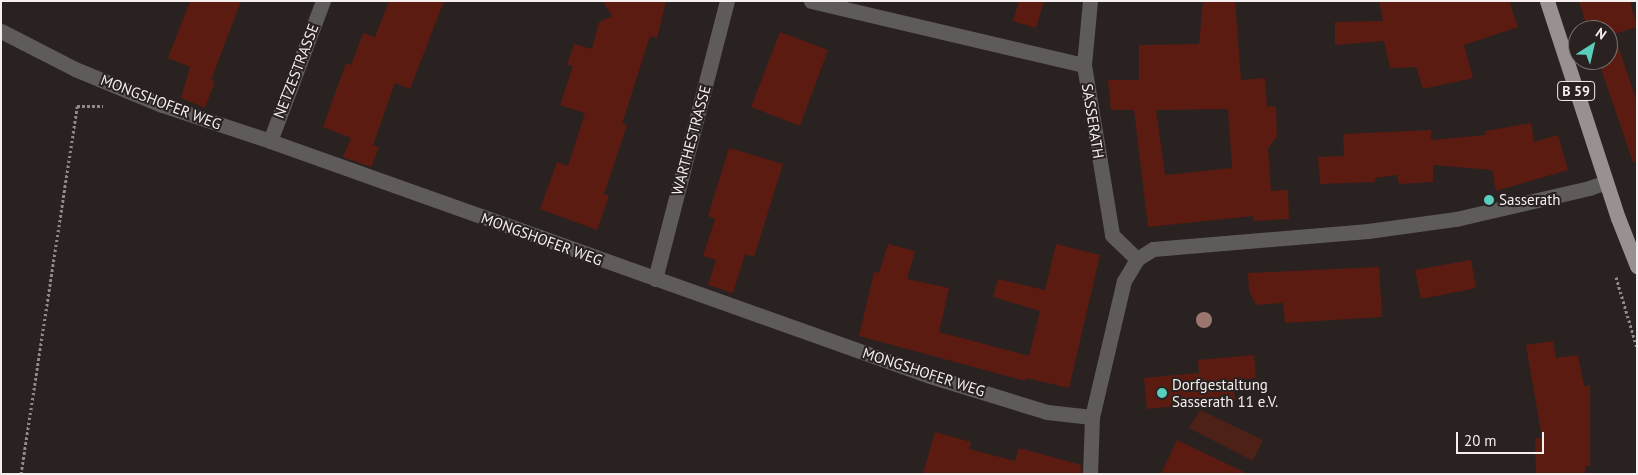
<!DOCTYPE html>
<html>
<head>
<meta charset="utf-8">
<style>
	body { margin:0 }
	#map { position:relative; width:1638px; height:475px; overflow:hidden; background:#292221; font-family:"PT Sans",sans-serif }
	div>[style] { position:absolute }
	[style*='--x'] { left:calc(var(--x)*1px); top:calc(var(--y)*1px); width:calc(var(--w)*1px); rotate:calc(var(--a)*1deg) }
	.green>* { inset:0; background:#4d2018 }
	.building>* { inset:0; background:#5c1b10 }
	.path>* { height:3px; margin-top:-1.5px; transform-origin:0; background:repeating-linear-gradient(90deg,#8f8988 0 2.5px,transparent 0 5px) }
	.street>* { height:15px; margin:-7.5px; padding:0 7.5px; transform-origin:7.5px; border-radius:7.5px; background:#5e5b5a }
	.primary>* { height:15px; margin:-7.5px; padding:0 7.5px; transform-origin:7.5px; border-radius:7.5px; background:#99918f }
	.trees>* { width:16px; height:16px; margin:-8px; border-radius:50%; background:#9c766f }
	.dots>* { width:14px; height:14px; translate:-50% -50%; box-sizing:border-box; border:2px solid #292221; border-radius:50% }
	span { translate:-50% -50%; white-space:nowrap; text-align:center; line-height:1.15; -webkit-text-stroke:4px #292221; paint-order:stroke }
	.shield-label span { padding:1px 4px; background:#292221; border:1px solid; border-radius:4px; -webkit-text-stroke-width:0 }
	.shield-label { font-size:14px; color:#f5f0ef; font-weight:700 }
	.street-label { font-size:15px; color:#f5f0ef }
	.poi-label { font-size:15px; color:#f5f0ef }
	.left { translate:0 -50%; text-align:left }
	.frame { position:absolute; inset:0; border:2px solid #f5f0ef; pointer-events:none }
	.north { position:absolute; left:1568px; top:20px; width:50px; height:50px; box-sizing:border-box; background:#292221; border:1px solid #7b7473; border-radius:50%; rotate:35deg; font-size:14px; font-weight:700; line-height:20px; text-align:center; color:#f5f0ef }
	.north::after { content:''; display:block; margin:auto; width:18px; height:22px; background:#5acebc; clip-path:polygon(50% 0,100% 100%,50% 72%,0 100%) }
	.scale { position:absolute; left:1456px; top:432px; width:88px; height:22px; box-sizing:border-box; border:2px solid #f5f0ef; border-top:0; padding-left:6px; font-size:15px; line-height:18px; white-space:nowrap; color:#f5f0ef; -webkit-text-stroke:4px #292221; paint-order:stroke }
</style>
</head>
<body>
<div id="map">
	<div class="green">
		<i style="clip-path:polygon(1200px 410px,1263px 440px,1253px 461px,1189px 428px)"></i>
	</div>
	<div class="building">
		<i style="clip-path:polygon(190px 1px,241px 1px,211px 80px,215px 81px,205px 108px,181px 98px,190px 67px,168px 58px)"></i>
		<i style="clip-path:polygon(389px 1px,444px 1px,410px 89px,395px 83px,373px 145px,379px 147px,371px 167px,343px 157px,351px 138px,323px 127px,346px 63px,351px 65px,363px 33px,375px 37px)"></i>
		<i style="clip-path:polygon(603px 1px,666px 1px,657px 38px,650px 36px,622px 124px,627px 125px,604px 194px,609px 196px,597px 230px,540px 209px,557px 162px,568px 166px,585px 113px,560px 105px,573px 66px,567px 65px,574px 44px,592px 49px,599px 22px,612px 16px)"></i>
		<i style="clip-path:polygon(1019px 1px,1044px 1px,1036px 28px,1013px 21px)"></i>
		<i style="clip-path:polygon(evenodd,1203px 1px,1235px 1px,1241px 80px,1265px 78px,1267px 107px,1276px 106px,1277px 137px,1268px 148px,1271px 191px,1288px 190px,1289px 219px,1253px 221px,1253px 216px,1148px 227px,1134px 110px,1111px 110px,1108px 80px,1139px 80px,1139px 45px,1199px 44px,1203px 1px,1228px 109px,1232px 168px,1165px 175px,1156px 110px,1228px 109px)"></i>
		<i style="clip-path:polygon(1379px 1px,1509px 1px,1518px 27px,1464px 45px,1473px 78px,1423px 89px,1416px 67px,1390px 68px,1384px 41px,1335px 45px,1335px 22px,1383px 21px)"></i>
		<i style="clip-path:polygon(1579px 1px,1630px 1px,1637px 27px,1614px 34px,1637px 102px,1637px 162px,1633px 162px,1598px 60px,1608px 60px,1608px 30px,1588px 30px)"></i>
		<i style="clip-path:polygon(780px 32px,828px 50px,800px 126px,751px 107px)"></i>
		<i style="clip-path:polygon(1531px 123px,1534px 142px,1558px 135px,1568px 170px,1496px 191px,1492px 170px,1433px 165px,1433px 182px,1399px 184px,1397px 175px,1375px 178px,1375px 182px,1320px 184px,1318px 157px,1344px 156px,1343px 134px,1431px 130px,1431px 140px,1486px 135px,1485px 131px)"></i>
		<i style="clip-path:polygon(729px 148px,783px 164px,754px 257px,745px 254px,733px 293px,708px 285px,716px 260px,703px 256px,715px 219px,708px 216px)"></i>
		<i style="clip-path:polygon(888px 244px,915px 251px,907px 279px,949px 288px,939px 332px,1029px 356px,1040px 311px,993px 297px,998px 279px,1045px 290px,1056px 244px,1100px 255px,1069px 388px,1026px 378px,1025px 381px,859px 336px,874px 272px,879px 273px)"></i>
		<i style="clip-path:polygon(1471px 260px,1476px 288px,1421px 299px,1415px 270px)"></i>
		<i style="clip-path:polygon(1379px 267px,1382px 317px,1285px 323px,1283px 303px,1256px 305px,1249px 291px,1248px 273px)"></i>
		<i style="clip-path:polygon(1553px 341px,1556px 358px,1578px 355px,1584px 386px,1590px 385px,1590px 466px,1585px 466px,1585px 474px,1536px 474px,1535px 438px,1542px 438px,1526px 345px)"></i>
		<i style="clip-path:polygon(1254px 355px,1256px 378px,1233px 380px,1235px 400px,1147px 409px,1144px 378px,1199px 373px,1198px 360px)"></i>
		<i style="clip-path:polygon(935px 432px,971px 442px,969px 449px,1015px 461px,1019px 448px,1081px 465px,1081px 474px,923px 474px)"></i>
		<i style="clip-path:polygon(1177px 440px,1248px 474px,1161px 474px)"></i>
	</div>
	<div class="path">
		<i style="--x:1616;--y:277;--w:74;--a:73.5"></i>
		<i style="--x:21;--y:474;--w:372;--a:-81.3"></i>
		<i style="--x:77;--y:106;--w:26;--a:0"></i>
	</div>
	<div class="street">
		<i style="--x:811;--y:1;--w:280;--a:13.2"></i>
		<i style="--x:1090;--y:1;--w:64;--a:95.4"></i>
		<i style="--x:1084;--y:65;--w:172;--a:80.6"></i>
		<i style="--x:1112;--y:235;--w:35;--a:44"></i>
		<i style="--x:1;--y:31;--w:83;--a:27.2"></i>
		<i style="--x:75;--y:69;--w:94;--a:22.5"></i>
		<i style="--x:162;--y:105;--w:114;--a:18.4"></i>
		<i style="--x:270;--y:141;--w:701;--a:19.6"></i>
		<i style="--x:930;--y:376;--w:122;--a:17.1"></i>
		<i style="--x:1047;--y:412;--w:45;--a:6.3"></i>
		<i style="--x:270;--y:141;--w:150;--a:-69.3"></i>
		<i style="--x:655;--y:279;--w:287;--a:-75.5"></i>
		<i style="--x:1090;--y:474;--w:57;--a:-88"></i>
		<i style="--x:1092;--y:417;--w:140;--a:-76.8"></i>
		<i style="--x:1124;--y:281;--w:26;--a:-59"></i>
		<i style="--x:1137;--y:259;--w:19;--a:-32"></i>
		<i style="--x:1153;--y:249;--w:216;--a:-4.8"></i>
		<i style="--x:1368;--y:231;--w:89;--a:-7.8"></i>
		<i style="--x:1456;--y:219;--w:137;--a:-13.1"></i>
		<i style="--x:1589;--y:188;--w:18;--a:-19"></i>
	</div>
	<div class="primary">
		<i style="--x:1547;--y:1;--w:228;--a:71.9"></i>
		<i style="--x:1618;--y:218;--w:52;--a:68.4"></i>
	</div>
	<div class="trees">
		<i style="left:1204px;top:320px"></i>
	</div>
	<div class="dots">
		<i style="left:1489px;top:200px;background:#5acebc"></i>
		<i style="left:1162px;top:393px;background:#5acebc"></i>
	</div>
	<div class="shield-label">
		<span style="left:1576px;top:91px">B 59</span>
	</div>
	<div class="street-label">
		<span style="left:296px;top:71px;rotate:-69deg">NETZESTRASSE</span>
		<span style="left:161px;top:102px;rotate:21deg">MONGSHOFER WEG</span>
		<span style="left:1093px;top:121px;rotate:81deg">SASSERATH</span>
		<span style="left:691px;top:140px;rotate:-75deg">WARTHESTRASSE</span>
		<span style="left:542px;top:239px;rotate:20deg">MONGSHOFER WEG</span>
		<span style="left:924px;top:372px;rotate:18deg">MONGSHOFER WEG</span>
	</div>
	<div class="poi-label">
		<span class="left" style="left:1499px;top:200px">Sasserath</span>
		<span class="left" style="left:1172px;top:393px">Dorfgestaltung<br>Sasserath 11 e.V.</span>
	</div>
	<div class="frame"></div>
	<div class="north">N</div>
	<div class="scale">20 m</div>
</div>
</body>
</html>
